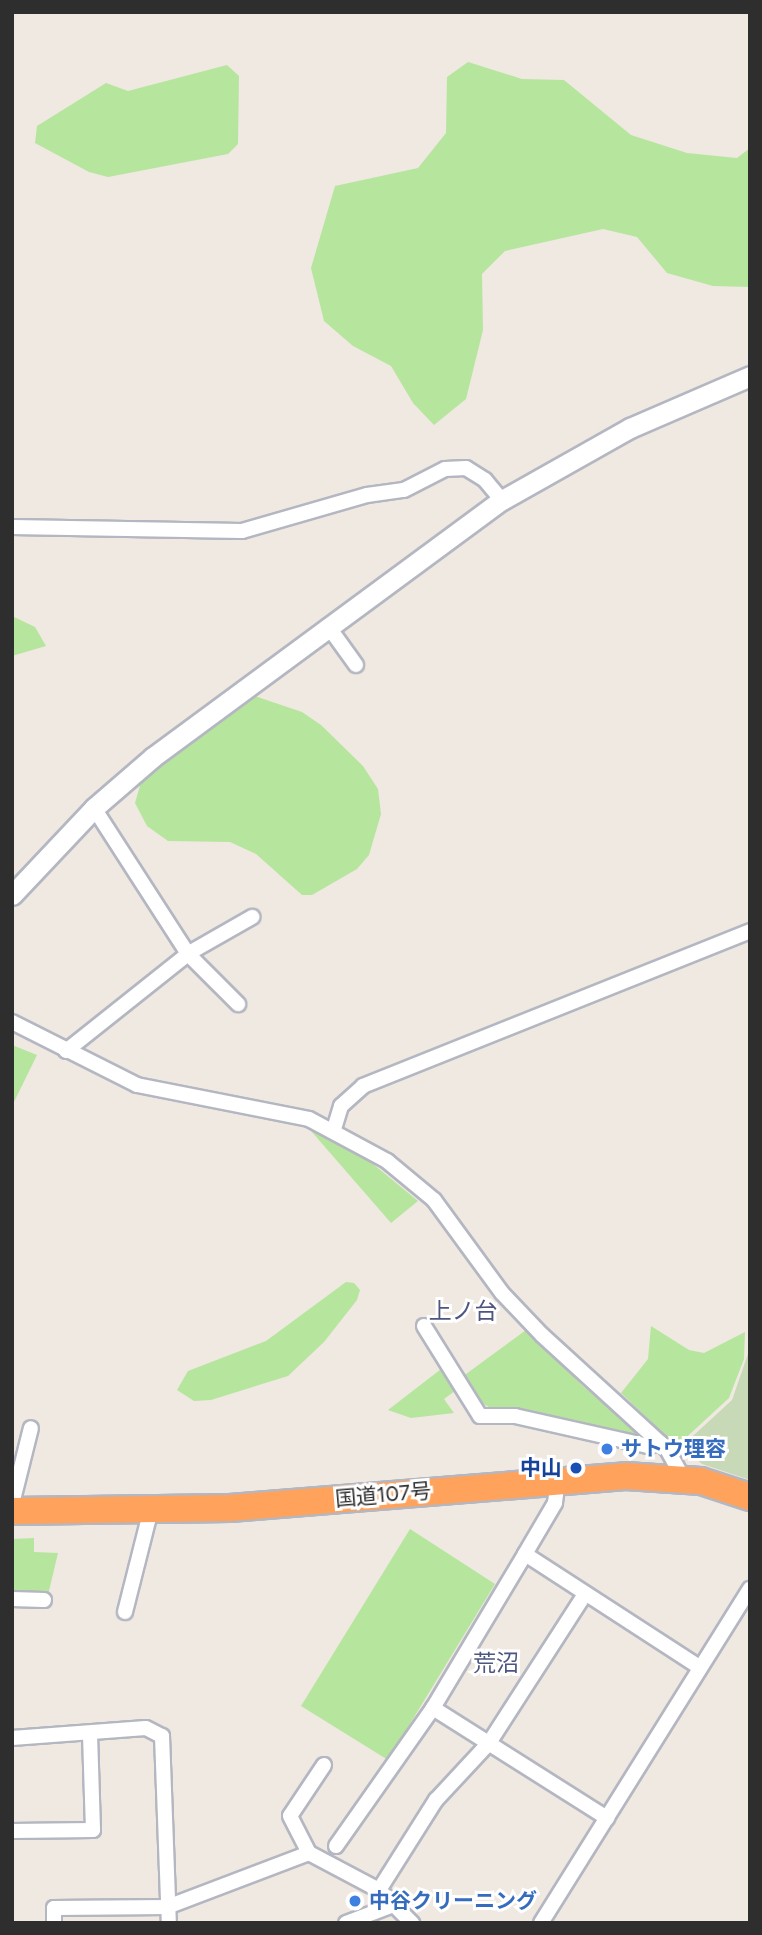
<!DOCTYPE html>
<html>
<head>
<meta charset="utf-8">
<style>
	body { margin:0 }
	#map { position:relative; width:762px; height:1935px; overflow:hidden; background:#efe9e1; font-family:Figtree,"Noto Sans JP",sans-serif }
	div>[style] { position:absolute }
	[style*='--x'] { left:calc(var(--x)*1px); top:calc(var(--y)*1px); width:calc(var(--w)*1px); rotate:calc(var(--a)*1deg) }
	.green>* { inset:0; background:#b6e59e }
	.cemetery>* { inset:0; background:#c8d9b8 }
	.roads { filter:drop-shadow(2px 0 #b4b7c1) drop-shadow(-2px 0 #b4b7c1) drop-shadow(0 2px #b4b7c1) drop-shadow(0 -2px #b4b7c1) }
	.street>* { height:14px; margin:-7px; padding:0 7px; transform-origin:7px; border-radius:7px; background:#fff }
	.secondary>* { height:19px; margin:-9.5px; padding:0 9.5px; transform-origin:9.5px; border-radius:9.5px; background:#fff }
	.highway>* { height:26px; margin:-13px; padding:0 13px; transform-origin:13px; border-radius:13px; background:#ffa35c }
	.dots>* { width:19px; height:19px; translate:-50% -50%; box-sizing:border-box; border:4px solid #fff; border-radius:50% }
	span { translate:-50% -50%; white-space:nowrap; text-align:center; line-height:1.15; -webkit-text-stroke:6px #fff; paint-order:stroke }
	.shop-label { font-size:21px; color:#366cbe; font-weight:700 }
	.left { translate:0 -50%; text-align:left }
	.transit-label { font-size:21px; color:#164399; font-weight:700 }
	.right { translate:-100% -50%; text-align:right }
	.street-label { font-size:21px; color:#2e2e2e }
	.neighbourhood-label { font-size:23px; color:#4d5680 }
	.frame { position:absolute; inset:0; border:14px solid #2e2e2e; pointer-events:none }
</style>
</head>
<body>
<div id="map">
	<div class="green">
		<i style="clip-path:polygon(468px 62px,522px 79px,564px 80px,631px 135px,687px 153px,737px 158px,750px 148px,750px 287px,713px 286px,667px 273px,637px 237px,603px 229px,505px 251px,482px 274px,483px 330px,466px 399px,434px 425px,413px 403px,391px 366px,353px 346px,324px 321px,311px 268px,335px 186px,418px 168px,446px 133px,447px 77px)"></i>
		<i style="clip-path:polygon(227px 65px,239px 76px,238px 144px,228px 154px,108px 177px,89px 172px,35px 143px,37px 126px,106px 83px,128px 91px)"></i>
		<i style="clip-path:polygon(12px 616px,35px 627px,46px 646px,12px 656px)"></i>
		<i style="clip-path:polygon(252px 695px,302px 712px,321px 725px,363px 766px,378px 789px,381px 814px,369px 855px,357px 869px,312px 895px,302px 895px,256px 854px,230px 842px,168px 841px,147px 826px,135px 803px,141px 782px)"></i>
		<i style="clip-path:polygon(12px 1045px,37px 1055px,12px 1106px)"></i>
		<i style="clip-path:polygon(305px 1124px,356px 1150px,418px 1201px,391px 1223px)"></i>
		<i style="clip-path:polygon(346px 1282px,354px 1283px,360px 1290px,357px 1300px,324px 1342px,288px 1376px,211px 1400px,194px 1401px,177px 1390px,188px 1371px,266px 1341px)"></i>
		<i style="clip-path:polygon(651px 1326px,689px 1350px,704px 1353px,745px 1332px,744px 1359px,729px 1398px,679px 1444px,674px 1444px,621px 1393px,648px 1359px)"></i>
		<i style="clip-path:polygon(526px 1330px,584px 1387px,648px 1441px,575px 1425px,548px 1414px,492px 1409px,482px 1403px,462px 1377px)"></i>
		<i style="clip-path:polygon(445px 1366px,459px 1388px,444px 1399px,454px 1413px,411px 1418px,388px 1410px)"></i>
		<i style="clip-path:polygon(410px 1529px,495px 1584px,388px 1760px,301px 1706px)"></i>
		<i style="clip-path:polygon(34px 1538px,34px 1552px,58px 1553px,48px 1595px,12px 1594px,12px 1539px)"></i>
	</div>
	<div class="cemetery">
		<i style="clip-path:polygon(750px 1348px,750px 1480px,702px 1464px,682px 1446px,732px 1400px)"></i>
	</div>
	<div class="roads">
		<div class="street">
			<i style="--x:12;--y:527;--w:230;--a:1"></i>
			<i style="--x:242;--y:531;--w:130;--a:-16.1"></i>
			<i style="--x:367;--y:495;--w:37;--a:-8"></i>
			<i style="--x:404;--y:490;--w:46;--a:-27.1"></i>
			<i style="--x:445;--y:469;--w:21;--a:-3"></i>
			<i style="--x:466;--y:468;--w:22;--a:32"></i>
			<i style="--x:485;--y:480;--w:26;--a:50"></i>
			<i style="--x:328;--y:626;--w:48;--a:54.3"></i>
			<i style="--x:94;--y:808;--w:174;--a:57.2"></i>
			<i style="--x:188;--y:954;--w:71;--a:45"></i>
			<i style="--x:12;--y:1022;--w:140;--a:26.7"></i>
			<i style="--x:137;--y:1085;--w:175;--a:11.2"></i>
			<i style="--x:309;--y:1119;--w:89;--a:28.3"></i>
			<i style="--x:387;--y:1161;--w:61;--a:39.7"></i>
			<i style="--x:434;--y:1200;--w:115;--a:53.8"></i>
			<i style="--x:502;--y:1293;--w:58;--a:46.4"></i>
			<i style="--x:542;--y:1335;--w:169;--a:42.4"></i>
			<i style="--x:667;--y:1449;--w:33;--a:61"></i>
			<i style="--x:66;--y:1051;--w:157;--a:-38.5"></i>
			<i style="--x:189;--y:953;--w:73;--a:-29.7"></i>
			<i style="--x:334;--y:1129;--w:24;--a:-73"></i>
			<i style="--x:341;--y:1106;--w:30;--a:-42"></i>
			<i style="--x:363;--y:1086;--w:417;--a:-21.8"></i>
			<i style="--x:424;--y:1326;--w:106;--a:58.1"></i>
			<i style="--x:480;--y:1416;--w:35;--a:0"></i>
			<i style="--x:515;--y:1416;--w:136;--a:12.7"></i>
			<i style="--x:648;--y:1446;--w:13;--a:-13"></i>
			<i style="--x:12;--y:1504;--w:78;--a:-76"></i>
			<i style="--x:525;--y:1554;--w:59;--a:-59.5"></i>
			<i style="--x:555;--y:1503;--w:23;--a:-83"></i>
			<i style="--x:12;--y:1599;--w:32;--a:2"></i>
			<i style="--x:125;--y:1612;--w:102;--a:-75.8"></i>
			<i style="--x:433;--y:1708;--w:206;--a:32.3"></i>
			<i style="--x:12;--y:1738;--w:134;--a:-4.3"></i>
			<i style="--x:146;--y:1728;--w:18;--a:27"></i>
			<i style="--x:162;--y:1736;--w:187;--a:87.9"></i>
			<i style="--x:324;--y:1765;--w:61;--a:123.7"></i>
			<i style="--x:290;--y:1816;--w:42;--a:62.8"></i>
			<i style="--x:309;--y:1853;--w:79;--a:27.9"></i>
			<i style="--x:379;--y:1890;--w:47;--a:45"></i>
			<i style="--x:12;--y:1831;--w:81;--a:-0.7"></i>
			<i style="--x:93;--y:1830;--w:96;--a:-91.8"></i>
			<i style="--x:336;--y:1846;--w:169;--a:-54.9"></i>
			<i style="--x:433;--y:1708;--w:179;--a:-59.1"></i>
			<i style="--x:525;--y:1554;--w:207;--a:33"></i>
			<i style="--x:379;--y:1890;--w:107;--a:-57.7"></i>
			<i style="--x:436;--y:1800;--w:78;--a:-47.1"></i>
			<i style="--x:489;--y:1743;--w:177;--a:-57.2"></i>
			<i style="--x:54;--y:1923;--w:15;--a:-90"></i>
			<i style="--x:54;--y:1908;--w:113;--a:-0.5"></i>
			<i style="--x:167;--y:1907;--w:152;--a:-20.8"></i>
			<i style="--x:346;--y:1923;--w:53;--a:-20.8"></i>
			<i style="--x:541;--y:1923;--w:394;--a:-58"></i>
		</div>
		<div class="secondary">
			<i style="--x:12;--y:895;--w:120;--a:-46.7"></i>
			<i style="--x:94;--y:808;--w:78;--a:-40.8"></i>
			<i style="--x:153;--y:757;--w:433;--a:-36.4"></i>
			<i style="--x:502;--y:500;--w:147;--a:-29.4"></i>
			<i style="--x:630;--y:428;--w:131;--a:-23.4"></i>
		</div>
		<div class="highway">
			<i style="--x:12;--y:1511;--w:218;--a:-0.8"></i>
			<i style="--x:230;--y:1508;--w:397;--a:-4.6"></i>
			<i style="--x:626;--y:1476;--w:75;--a:3.8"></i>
			<i style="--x:701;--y:1481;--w:52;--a:18.1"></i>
		</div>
	</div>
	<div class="dots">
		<i style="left:607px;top:1449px;background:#3f7fe0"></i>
		<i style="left:576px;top:1468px;background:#1a4fb4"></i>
		<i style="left:355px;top:1901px;background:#3f7fe0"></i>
	</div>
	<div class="shop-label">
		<span class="left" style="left:621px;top:1449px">サトウ理容</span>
		<span class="left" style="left:369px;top:1901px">中谷クリーニング</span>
	</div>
	<div class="transit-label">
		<span class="right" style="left:562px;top:1468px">中山</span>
	</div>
	<div class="street-label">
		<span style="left:383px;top:1495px;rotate:-5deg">国道107号</span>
	</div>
	<div class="neighbourhood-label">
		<span style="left:463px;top:1311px">上ノ台</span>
		<span style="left:496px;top:1663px">荒沼</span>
	</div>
	<div class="frame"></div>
</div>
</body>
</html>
